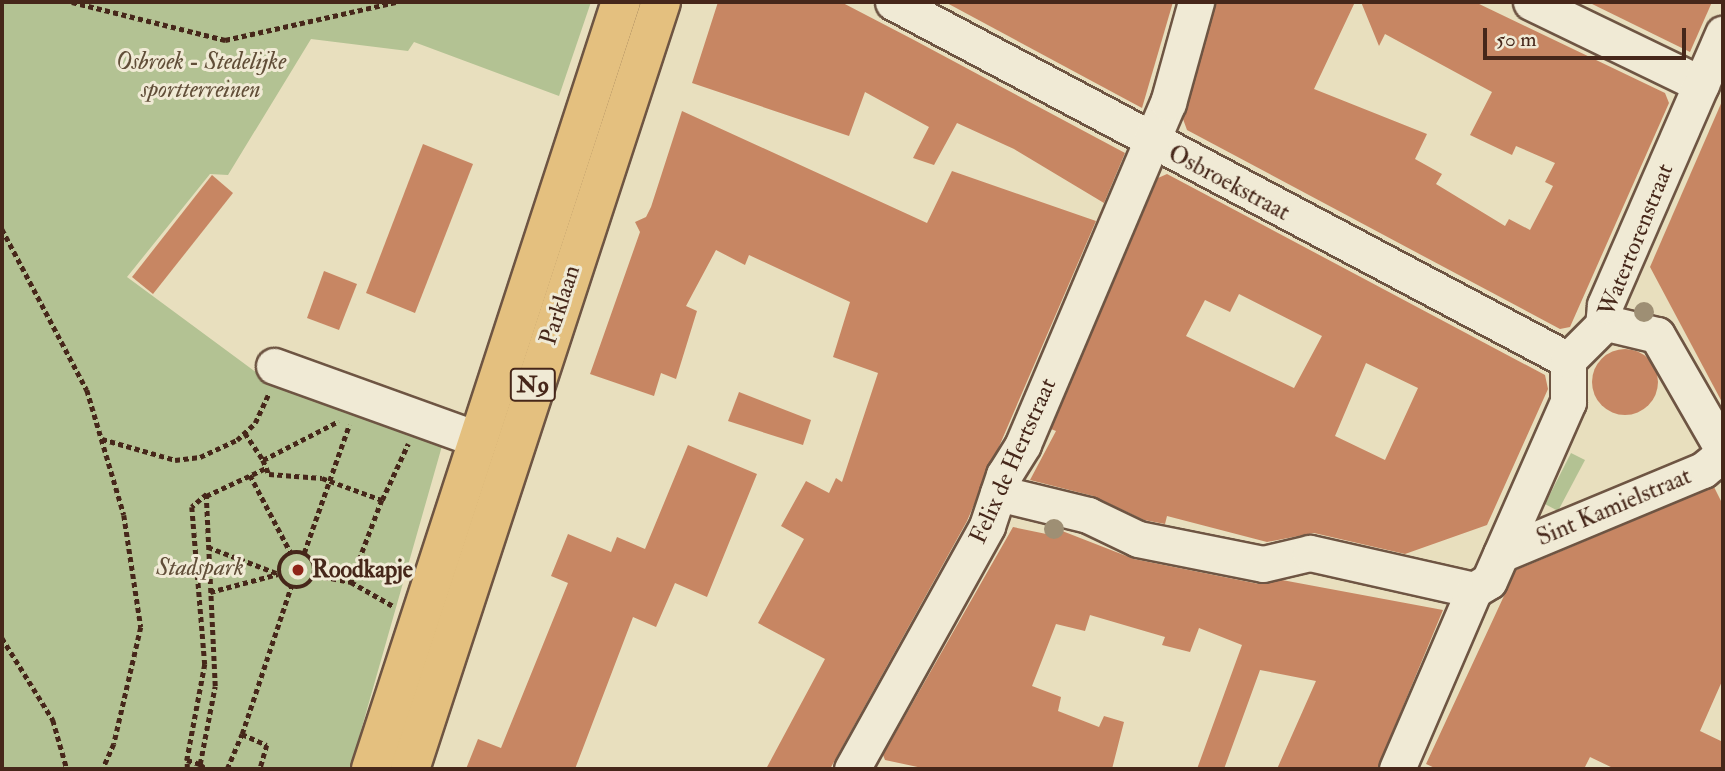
<!DOCTYPE html>
<html>
<head>
<meta charset="utf-8">
<style>
	body { margin:0 }
	#map { position:relative; width:1725px; height:771px; overflow:hidden; background:#e8dfbe; font-family:"IM FELL Double Pica",serif }
	div>[style] { position:absolute }
	[style*='--x'] { left:calc(var(--x)*1px); top:calc(var(--y)*1px); width:calc(var(--w)*1px); rotate:calc(var(--a)*1deg) }
	.green>* { inset:0; background:#b3c293 }
	.building>* { inset:0; background:#c78663 }
	.round { border-radius:50% }
	.path>* { height:4.5px; margin-top:-2.25px; transform-origin:0; background:repeating-linear-gradient(90deg,#46271a 0 5px,transparent 0 8.5px) }
	.path>.ring { margin:-2.25px; padding:0; box-sizing:content-box; background:none; border:4.5px solid #46271a; border-radius:50% }
	.roads { filter:drop-shadow(2px 0 #6e5543) drop-shadow(-2px 0 #6e5543) drop-shadow(0 2px #6e5543) drop-shadow(0 -2px #6e5543) }
	.minor>* { height:35px; margin:-17.5px; padding:0 17.5px; transform-origin:17.5px; border-radius:17.5px; background:#f0ead5 }
	.major>* { height:38px; margin:-19px; padding:0 19px; transform-origin:19px; border-radius:19px; background:#e4c07f }
	.trees>* { width:20px; height:20px; margin:-10px; border-radius:50%; background:#9e8f74 }
	.dots>* { width:19px; height:19px; translate:-50% -50%; box-sizing:border-box; border:4px solid #f0ead5; border-radius:50% }
	span { translate:-50% -50%; white-space:nowrap; text-align:center; line-height:1.15; -webkit-text-stroke:6px #f0ead5; paint-order:stroke }
	.shield-label span { padding:2px 5px; background:#f0ead5; border:2px solid; border-radius:5px; -webkit-text-stroke-width:0 }
	.shield-label { font-size:23px; color:#46271a; font-weight:700 }
	.park-label { font-size:24px; color:#614e38; font-style:italic }
	.street-label { font-size:24px; color:#46271a }
	.poi-label { font-size:24px; color:#46271a; font-weight:700 }
	.left { translate:0 -50%; text-align:left }
	.frame { position:absolute; inset:0; border:4px solid #46271a; pointer-events:none }
	.scale { position:absolute; left:1483px; top:28px; width:203px; height:32px; box-sizing:border-box; border:4px solid #46271a; border-top:0; padding-left:9px; font-size:21px; line-height:24px; white-space:nowrap; color:#46271a; -webkit-text-stroke:5px #f0ead5; paint-order:stroke }
</style>
</head>
<body>
<div id="map">
	<div class="green">
		<i style="clip-path:polygon(2px 2px,591px 2px,559px 96px,414px 42px,408px 51px,311px 39px,228px 175px,210px 174px,127px 277px,265px 379px,444px 439px,350px 769px,2px 769px)"></i>
		<i style="clip-path:polygon(1571px 453px,1585px 460px,1558px 511px,1545px 504px)"></i>
	</div>
	<div class="building">
		<i style="clip-path:polygon(718px 2px,841px 2px,914px 40px,1125px 153px,1104px 203px,1014px 149px,957px 123px,934px 165px,913px 158px,929px 127px,865px 92px,849px 136px,692px 83px)"></i>
		<i style="clip-path:polygon(945px 2px,1173px 2px,1142px 108px)"></i>
		<i style="clip-path:polygon(1216px 2px,1355px 2px,1314px 89px,1427px 134px,1415px 159px,1442px 174px,1436px 184px,1505px 226px,1509px 219px,1530px 230px,1553px 186px,1545px 182px,1555px 163px,1516px 146px,1512px 155px,1470px 135px,1492px 92px,1385px 34px,1379px 46px,1361px 2px,1475px 2px,1665px 93px,1669px 103px,1570px 327px,1560px 329px,1187px 130px,1183px 119px)"></i>
		<i style="clip-path:polygon(1588px 2px,1712px 2px,1690px 52px)"></i>
		<i style="clip-path:polygon(1723px 99px,1723px 404px,1650px 267px)"></i>
		<i style="clip-path:polygon(682px 111px,927px 223px,952px 171px,1096px 221px,967px 521px,830px 769px,766px 769px,825px 659px,758px 623px,804px 539px,781px 526px,806px 481px,829px 493px,836px 478px,842px 482px,878px 373px,833px 357px,850px 302px,749px 255px,745px 265px,716px 250px,686px 306px,697px 311px,676px 379px,661px 373px,654px 396px,590px 374px,640px 232px,635px 222px,646px 217px,651px 207px)"></i>
		<i style="clip-path:polygon(423px 144px,473px 164px,415px 313px,366px 293px)"></i>
		<i style="clip-path:polygon(evenodd,1167px 174px,1545px 375px,1548px 389px,1487px 525px,1405px 554px,1314px 533px,1267px 542px,1167px 516px,1165px 524px,1144px 520px,1093px 496px,1030px 480px,1056px 431px,1051px 429px,1158px 178px,1167px 174px,1239px 294px,1322px 336px,1294px 388px,1186px 336px,1205px 300px,1230px 312px,1239px 294px,1167px 174px,1366px 363px,1418px 388px,1385px 460px,1335px 436px,1366px 363px)"></i>
		<i style="clip-path:polygon(212px 175px,233px 193px,153px 294px,132px 277px)"></i>
		<i style="clip-path:polygon(324px 271px,357px 284px,339px 330px,307px 318px)"></i>
		<i class="round" style="left:1592px;top:349px;width:66px;height:66px"></i>
		<i style="clip-path:polygon(739px 392px,811px 420px,803px 445px,728px 421px)"></i>
		<i style="clip-path:polygon(688px 445px,757px 474px,707px 597px,675px 583px,656px 627px,633px 617px,575px 769px,466px 769px,478px 739px,501px 748px,568px 583px,551px 576px,568px 534px,611px 552px,617px 537px,645px 549px)"></i>
		<i style="clip-path:polygon(1714px 487px,1723px 505px,1723px 679px,1700px 731px,1723px 742px,1723px 769px,1615px 769px,1590px 757px,1584px 769px,1437px 769px,1426px 764px,1516px 570px)"></i>
		<i style="clip-path:polygon(1013px 527px,1056px 536px,1052px 527px,1134px 559px,1259px 584px,1282px 580px,1443px 610px,1377px 769px,1277px 769px,1316px 681px,1260px 670px,1224px 769px,1197px 769px,1242px 645px,1199px 628px,1190px 652px,1162px 645px,1165px 637px,1090px 615px,1085px 631px,1056px 624px,1032px 686px,1061px 697px,1058px 711px,1099px 727px,1104px 716px,1124px 722px,1112px 769px,927px 769px,885px 760px,883px 755px)"></i>
	</div>
	<div class="path">
		<i style="--x:72;--y:2;--w:158;--a:13.9"></i>
		<i style="--x:225;--y:40;--w:176;--a:-12.5"></i>
		<i style="--x:2;--y:229;--w:182;--a:62.2"></i>
		<i style="--x:87;--y:390;--w:130;--a:73.5"></i>
		<i style="--x:124;--y:515;--w:113;--a:81.4"></i>
		<i style="--x:141;--y:627;--w:120;--a:103"></i>
		<i style="--x:114;--y:744;--w:27;--a:114"></i>
		<i style="--x:245;--y:433;--w:32;--a:56"></i>
		<i style="--x:263;--y:460;--w:85;--a:-27.2"></i>
		<i style="--x:102;--y:439;--w:76;--a:16"></i>
		<i style="--x:175;--y:460;--w:25;--a:-7"></i>
		<i style="--x:200;--y:457;--w:41;--a:-24.7"></i>
		<i style="--x:237;--y:440;--w:25;--a:-43"></i>
		<i style="--x:255;--y:423;--w:31;--a:-65"></i>
		<i style="--x:263;--y:460;--w:15;--a:67"></i>
		<i style="--x:269;--y:474;--w:53;--a:4.3"></i>
		<i style="--x:322;--y:478;--w:64;--a:20.1"></i>
		<i style="--x:382;--y:500;--w:62;--a:-65.1"></i>
		<i style="--x:250;--y:475;--w:88;--a:62.3"></i>
		<i style="--x:207;--y:494;--w:20;--a:139"></i>
		<i style="--x:192;--y:507;--w:158;--a:85.3"></i>
		<i style="--x:205;--y:664;--w:98;--a:100.6"></i>
		<i style="--x:187;--y:760;--w:14;--a:17"></i>
		<i style="--x:200;--y:764;--w:79;--a:-79.1"></i>
		<i style="--x:215;--y:686;--w:190;--a:-92.7"></i>
		<i style="--x:206;--y:496;--w:66;--a:-25"></i>
		<i style="--x:382;--y:500;--w:88;--a:110.7"></i>
		<i style="--x:351;--y:582;--w:48;--a:29.7"></i>
		<i style="--x:208;--y:547;--w:76;--a:20.8"></i>
		<i class="ring" style="left:279px;top:552px;width:31.5px;height:31.5px"></i>
		<i style="--x:304;--y:553;--w:136;--a:-70.6"></i>
		<i style="--x:315;--y:575;--w:37;--a:11"></i>
		<i style="--x:210;--y:592;--w:70;--a:-14.8"></i>
		<i style="--x:2;--y:638;--w:97;--a:58.1"></i>
		<i style="--x:53;--y:720;--w:51;--a:74.1"></i>
		<i style="--x:242;--y:734;--w:155;--a:-71.6"></i>
		<i style="--x:200;--y:764;--w:8;--a:40"></i>
		<i style="--x:151;--y:769;--w:17;--a:0"></i>
		<i style="--x:187;--y:769;--w:9;--a:-90"></i>
		<i style="--x:227;--y:769;--w:38;--a:-67"></i>
		<i style="--x:242;--y:734;--w:27;--a:24"></i>
		<i style="--x:267;--y:745;--w:25;--a:106"></i>
	</div>
	<div class="roads">
		<div class="minor">
			<i style="--x:893;--y:2;--w:764;--a:27.94"></i>
			<i style="--x:1531;--y:2;--w:189;--a:25.8"></i>
			<i style="--x:1615;--y:325;--w:43;--a:13.4"></i>
			<i style="--x:1657;--y:335;--w:133;--a:60.1"></i>
			<i style="--x:274;--y:366;--w:216;--a:19.8"></i>
			<i style="--x:998;--y:493;--w:93;--a:13.7"></i>
			<i style="--x:1088;--y:515;--w:55;--a:25.6"></i>
			<i style="--x:1138;--y:539;--w:127;--a:11.3"></i>
			<i style="--x:1263;--y:564;--w:48;--a:-13.2"></i>
			<i style="--x:1310;--y:553;--w:168;--a:12.7"></i>
			<i style="--x:1501;--y:554;--w:219;--a:-22.6"></i>
			<i style="--x:1703;--y:470;--w:26;--a:-39"></i>
			<i style="--x:852;--y:769;--w:278;--a:-60.9"></i>
			<i style="--x:987;--y:526;--w:54;--a:-71.6"></i>
			<i style="--x:1004;--y:475;--w:36;--a:-58"></i>
			<i style="--x:1023;--y:444;--w:371;--a:-67"></i>
			<i style="--x:1168;--y:103;--w:105;--a:-74.5"></i>
			<i style="--x:1397;--y:769;--w:195;--a:-66.7"></i>
			<i style="--x:1474;--y:590;--w:17;--a:-31"></i>
			<i style="--x:1489;--y:581;--w:196;--a:-66.2"></i>
			<i style="--x:1568;--y:402;--w:42;--a:-90"></i>
			<i style="--x:1568;--y:360;--w:49;--a:-45"></i>
			<i style="--x:1603;--y:325;--w:20;--a:-84"></i>
			<i style="--x:1605;--y:305;--w:296;--a:-66.5"></i>
		</div>
		<div class="major">
			<i style="--x:371;--y:769;--w:807;--a:-71.95"></i>
			<i style="--x:410;--y:769;--w:807;--a:-71.88"></i>
		</div>
	</div>
	<div class="trees">
		<i style="left:1644px;top:312px"></i>
		<i style="left:1054px;top:529px"></i>
	</div>
	<div class="dots">
		<i style="left:298px;top:570px;background:#8f2418"></i>
	</div>
	<div class="shield-label">
		<span style="left:533px;top:385px">N9</span>
	</div>
	<div class="park-label">
		<span style="left:201px;top:76px">Osbroek - Stedelijke<br>sportterreinen</span>
		<span style="left:200px;top:568px">Stadspark</span>
	</div>
	<div class="street-label">
		<span style="left:1229px;top:183px;rotate:28deg">Osbroekstraat</span>
		<span style="left:1636px;top:240px;rotate:-68deg">Watertorenstraat</span>
		<span style="left:560px;top:305px;rotate:-72deg">Parklaan</span>
		<span style="left:1013px;top:461px;rotate:-66deg">Felix de Hertstraat</span>
		<span style="left:1614px;top:507px;rotate:-23deg">Sint Kamielstraat</span>
	</div>
	<div class="poi-label">
		<span class="left" style="left:312px;top:570px">Roodkapje</span>
	</div>
	<div class="frame"></div>
	<div class="scale">50 m</div>
</div>
</body>
</html>
